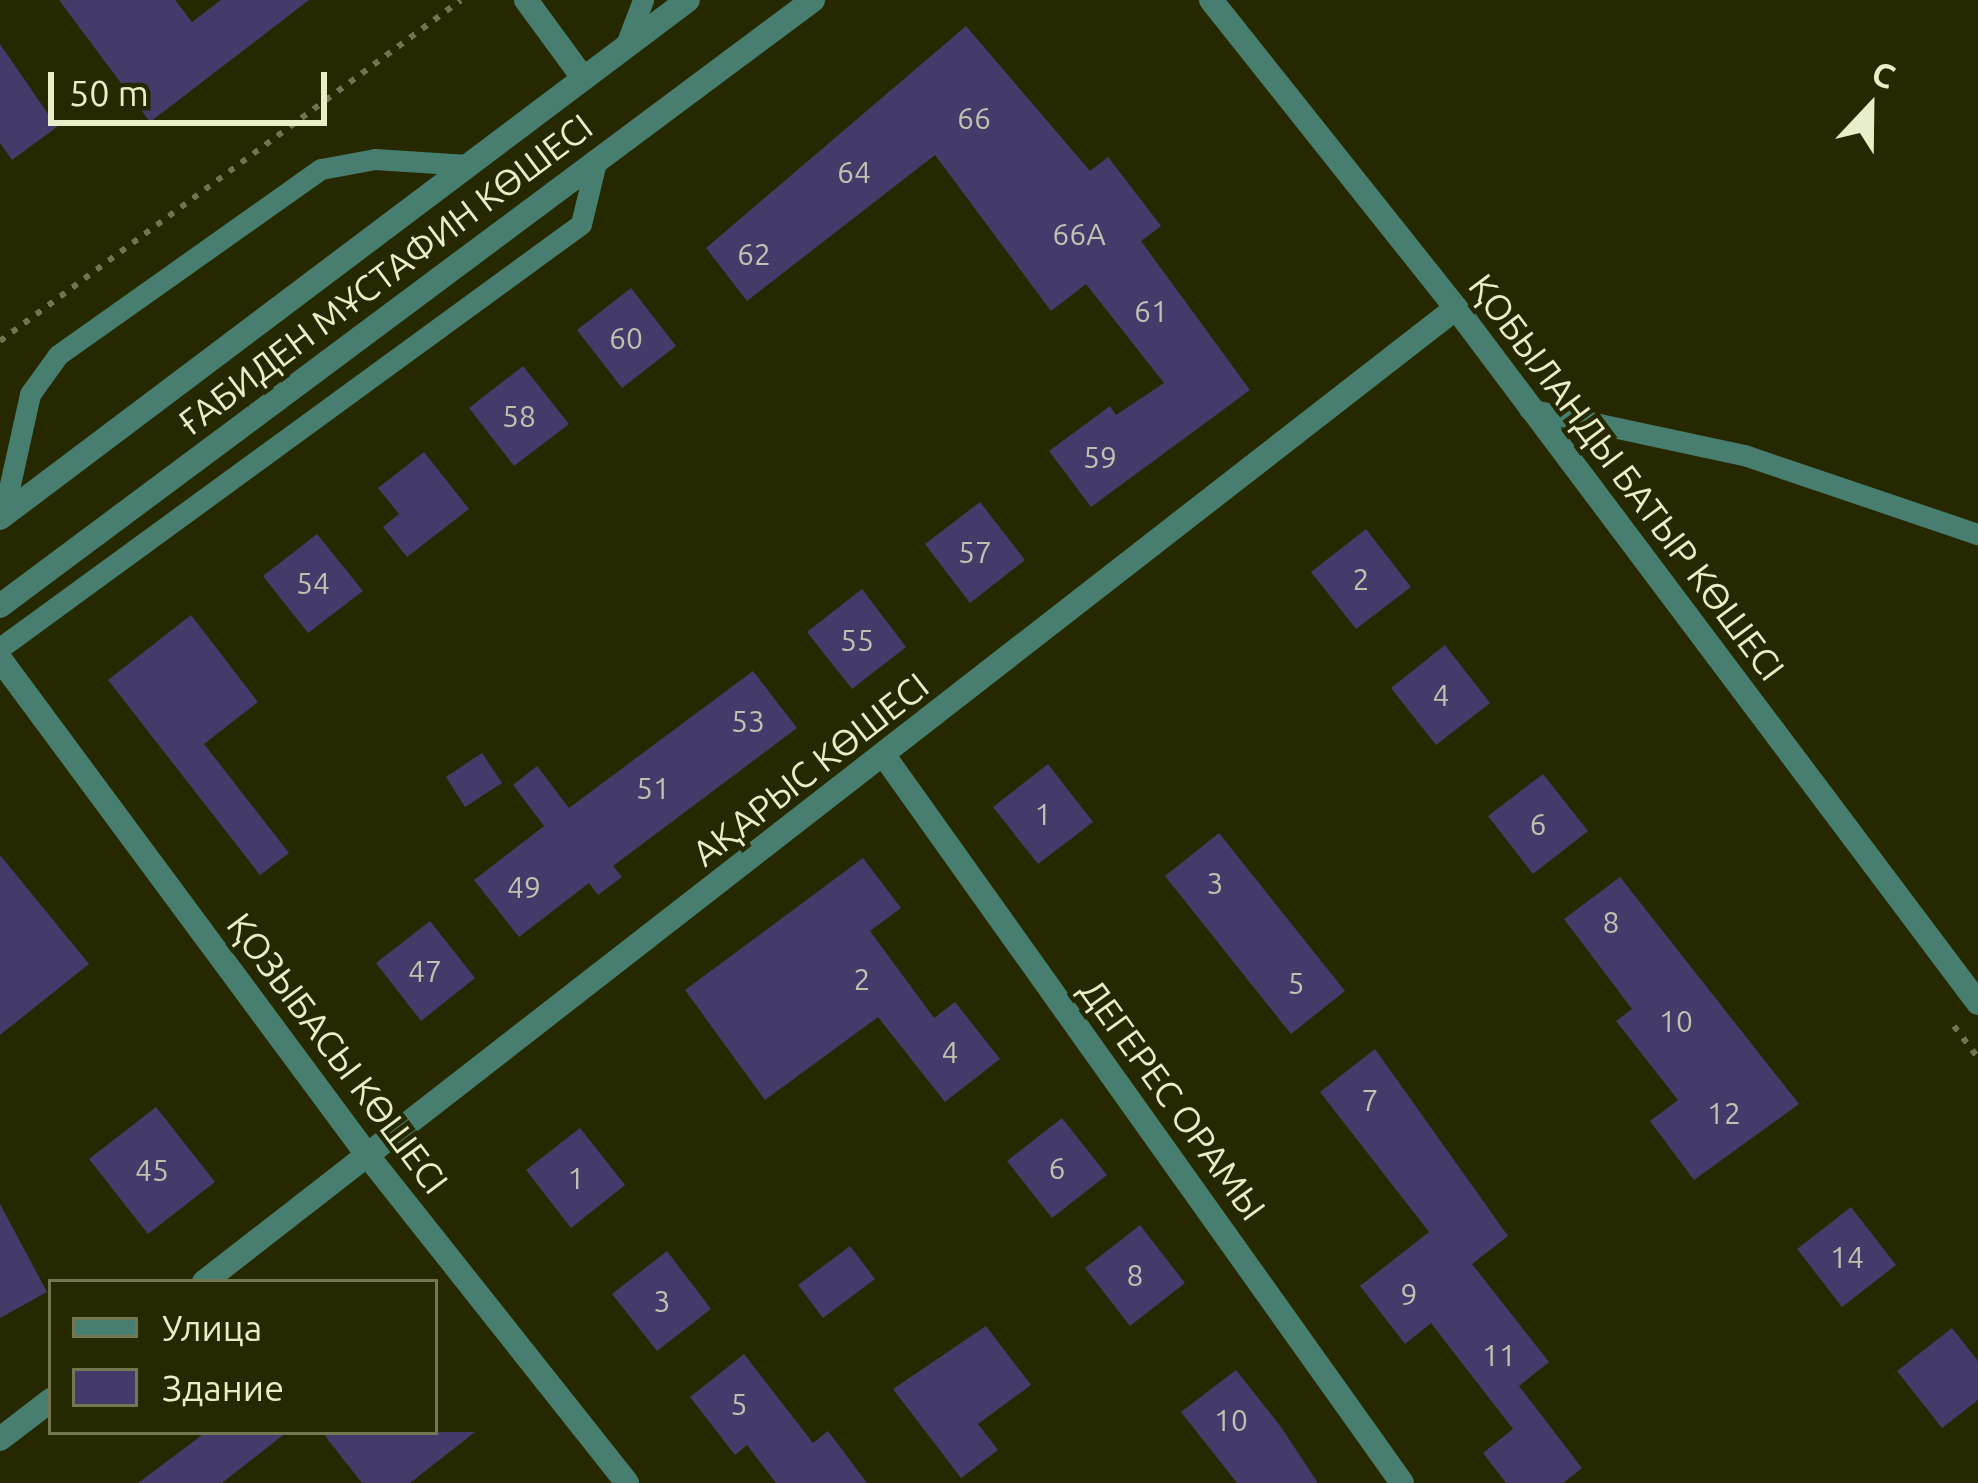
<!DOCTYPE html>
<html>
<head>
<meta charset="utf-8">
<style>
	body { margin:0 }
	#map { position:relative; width:1978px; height:1483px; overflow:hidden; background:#262900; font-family:Ubuntu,sans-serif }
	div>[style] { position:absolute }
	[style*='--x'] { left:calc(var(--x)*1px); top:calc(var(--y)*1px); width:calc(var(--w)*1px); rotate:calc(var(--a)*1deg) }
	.building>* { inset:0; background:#463a6a }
	.path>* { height:6px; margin-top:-3px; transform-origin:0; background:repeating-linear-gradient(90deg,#71754d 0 6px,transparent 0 15px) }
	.service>* { height:21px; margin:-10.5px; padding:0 10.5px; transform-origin:10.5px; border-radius:10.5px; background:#477e6f }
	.minor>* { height:24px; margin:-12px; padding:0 12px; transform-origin:12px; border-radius:12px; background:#477e6f }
	.tertiary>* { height:24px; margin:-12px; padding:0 12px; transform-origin:12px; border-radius:12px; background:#477e6f }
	span { translate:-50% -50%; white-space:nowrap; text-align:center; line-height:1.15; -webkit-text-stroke:9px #262900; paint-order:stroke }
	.number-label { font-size:30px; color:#c0c1b0 }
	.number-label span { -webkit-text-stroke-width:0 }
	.street-label { font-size:36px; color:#e8eec7 }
	.legend { position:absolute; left:48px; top:1279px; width:390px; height:156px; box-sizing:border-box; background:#262900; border:3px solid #747850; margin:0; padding:15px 21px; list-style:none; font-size:36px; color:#e8eec7 }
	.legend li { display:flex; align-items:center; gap:24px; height:60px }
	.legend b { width:60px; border:3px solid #747850 }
	.north { position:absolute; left:1810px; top:48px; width:120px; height:120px; -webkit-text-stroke:9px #262900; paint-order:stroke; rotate:22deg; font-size:33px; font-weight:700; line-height:48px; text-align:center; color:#e8eec7 }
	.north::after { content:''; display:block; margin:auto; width:42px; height:54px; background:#e8eec7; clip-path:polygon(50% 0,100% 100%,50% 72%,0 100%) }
	.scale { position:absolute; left:48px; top:72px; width:279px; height:54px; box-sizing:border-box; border:6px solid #e8eec7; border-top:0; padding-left:15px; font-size:36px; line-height:42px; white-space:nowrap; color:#e8eec7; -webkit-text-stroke:9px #262900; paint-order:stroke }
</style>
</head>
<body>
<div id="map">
	<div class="building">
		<i style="clip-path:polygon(59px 0,175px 0,192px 22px,221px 0,309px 0,150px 122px)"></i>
		<i style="clip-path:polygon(966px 26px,1090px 171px,1108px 157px,1161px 226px,1141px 241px,1250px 390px,1091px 507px,1049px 451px,1110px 406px,1116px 415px,1164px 383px,1086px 284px,1051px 311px,935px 155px,747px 301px,706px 248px)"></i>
		<i style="clip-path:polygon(0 44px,57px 127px,12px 160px,0 143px)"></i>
		<i style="clip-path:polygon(631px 288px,676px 346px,622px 388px,577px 330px)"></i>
		<i style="clip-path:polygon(523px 366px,569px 424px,514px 466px,469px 408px)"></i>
		<i style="clip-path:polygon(424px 452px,469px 509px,407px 557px,383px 527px,399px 514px,378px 488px)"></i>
		<i style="clip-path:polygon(980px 502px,1025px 560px,970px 603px,925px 544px)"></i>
		<i style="clip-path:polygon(1366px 529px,1411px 587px,1356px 629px,1311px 572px)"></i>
		<i style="clip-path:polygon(317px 534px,363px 591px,308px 633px,263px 576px)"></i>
		<i style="clip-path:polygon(862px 589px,906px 647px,852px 689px,807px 632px)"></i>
		<i style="clip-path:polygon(191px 615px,258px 702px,204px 744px,289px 853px,260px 875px,108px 680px)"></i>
		<i style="clip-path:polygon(1445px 645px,1490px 703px,1436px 745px,1391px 688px)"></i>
		<i style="clip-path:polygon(753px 671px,797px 728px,613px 866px,622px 877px,598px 895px,589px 883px,519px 937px,474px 880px,544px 826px,513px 785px,537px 766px,569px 808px)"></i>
		<i style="clip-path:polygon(482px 753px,502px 783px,465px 807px,446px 777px)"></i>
		<i style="clip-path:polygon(1048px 764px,1093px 822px,1038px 864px,993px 807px)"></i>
		<i style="clip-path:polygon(1543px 774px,1588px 831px,1533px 874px,1488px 816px)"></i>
		<i style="clip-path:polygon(1219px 833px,1345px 991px,1291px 1034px,1165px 876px)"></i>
		<i style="clip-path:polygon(0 855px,89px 964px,0 1035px)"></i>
		<i style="clip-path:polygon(863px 858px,901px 908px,870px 931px,934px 1018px,955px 1002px,1000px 1059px,945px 1102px,878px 1017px,765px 1100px,685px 990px)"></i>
		<i style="clip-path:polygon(1620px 877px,1799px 1104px,1694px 1180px,1650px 1121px,1678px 1100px,1616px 1021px,1632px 1009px,1564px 919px)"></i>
		<i style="clip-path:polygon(430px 921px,475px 978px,421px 1021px,376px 963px)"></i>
		<i style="clip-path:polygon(1375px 1049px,1508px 1236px,1472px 1264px,1549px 1362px,1519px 1386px,1582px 1468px,1563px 1483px,1506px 1483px,1483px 1453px,1513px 1429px,1431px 1323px,1405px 1344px,1360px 1286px,1429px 1232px,1320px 1092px)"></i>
		<i style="clip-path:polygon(156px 1107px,215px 1182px,148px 1234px,89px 1159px)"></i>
		<i style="clip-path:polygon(1062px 1118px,1107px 1175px,1052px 1218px,1007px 1161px)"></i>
		<i style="clip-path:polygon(580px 1128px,625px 1185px,571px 1228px,526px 1170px)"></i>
		<i style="clip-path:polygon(0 1204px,47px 1292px,0 1318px)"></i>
		<i style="clip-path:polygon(1851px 1207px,1896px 1265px,1842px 1307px,1797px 1249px)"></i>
		<i style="clip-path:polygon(1140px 1225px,1185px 1283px,1130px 1326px,1085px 1268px)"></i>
		<i style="clip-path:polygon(850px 1246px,875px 1279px,823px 1318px,798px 1285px)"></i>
		<i style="clip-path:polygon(667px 1251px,711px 1309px,657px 1351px,612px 1294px)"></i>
		<i style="clip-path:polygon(986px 1326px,1031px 1385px,978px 1424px,998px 1450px,961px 1478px,893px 1389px)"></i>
		<i style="clip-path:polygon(1952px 1328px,1978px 1361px,1978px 1400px,1942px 1428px,1897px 1371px)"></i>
		<i style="clip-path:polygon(744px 1354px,813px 1443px,828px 1431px,867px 1483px,776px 1483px,747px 1445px,735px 1455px,690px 1397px)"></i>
		<i style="clip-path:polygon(1236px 1370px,1281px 1427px,1318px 1483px,1237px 1483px,1181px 1412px)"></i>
		<i style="clip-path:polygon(206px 1432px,287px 1432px,222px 1483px,138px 1483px)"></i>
		<i style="clip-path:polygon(322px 1432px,475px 1432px,410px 1483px,362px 1483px)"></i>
	</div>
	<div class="path">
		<i style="--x:0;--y:341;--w:573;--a:-36.49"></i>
		<i style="--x:1954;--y:1026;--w:40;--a:53"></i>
	</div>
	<div class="service">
		<i style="--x:625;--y:47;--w:50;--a:-69"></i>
		<i style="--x:1529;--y:409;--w:220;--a:12.1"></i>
		<i style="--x:1744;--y:455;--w:247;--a:18.7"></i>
		<i style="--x:3;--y:516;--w:125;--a:-77.5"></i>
		<i style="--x:30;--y:394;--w:48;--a:-54.3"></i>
		<i style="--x:58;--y:355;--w:322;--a:-35.3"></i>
		<i style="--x:321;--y:169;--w:55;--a:-10.5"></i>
		<i style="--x:375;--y:159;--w:93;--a:3.7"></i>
		<i style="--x:0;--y:648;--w:719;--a:-36.12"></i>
		<i style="--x:581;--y:224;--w:64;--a:-76.4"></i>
	</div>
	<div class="minor">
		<i style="--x:526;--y:0;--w:97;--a:53.8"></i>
		<i style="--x:0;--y:659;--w:618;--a:53.48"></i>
		<i style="--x:368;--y:1156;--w:417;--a:51.6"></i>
		<i style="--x:885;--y:757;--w:891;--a:54.54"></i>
		<i style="--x:204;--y:1282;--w:1586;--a:-37.88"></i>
		<i style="--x:0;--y:1439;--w:64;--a:-37.4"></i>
	</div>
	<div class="tertiary">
		<i style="--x:1211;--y:0;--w:394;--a:51.5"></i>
		<i style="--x:1456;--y:308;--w:869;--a:53.09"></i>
		<i style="--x:0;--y:518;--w:861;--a:-36.98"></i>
		<i style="--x:0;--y:606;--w:1014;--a:-36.7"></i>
	</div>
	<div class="number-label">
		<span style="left:974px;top:118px">66</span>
		<span style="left:854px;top:172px">64</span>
		<span style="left:1079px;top:234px">66А</span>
		<span style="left:754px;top:254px">62</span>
		<span style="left:1151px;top:311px">61</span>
		<span style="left:626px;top:338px">60</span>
		<span style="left:519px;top:416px">58</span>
		<span style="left:1100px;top:457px">59</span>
		<span style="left:975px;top:552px">57</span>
		<span style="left:1361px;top:579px">2</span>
		<span style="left:313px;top:583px">54</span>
		<span style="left:857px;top:640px">55</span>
		<span style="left:1441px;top:695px">4</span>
		<span style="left:748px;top:721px">53</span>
		<span style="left:653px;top:788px">51</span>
		<span style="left:1043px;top:814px">1</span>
		<span style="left:1538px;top:824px">6</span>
		<span style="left:1215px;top:883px">3</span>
		<span style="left:524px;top:887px">49</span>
		<span style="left:1611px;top:922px">8</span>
		<span style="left:425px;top:971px">47</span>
		<span style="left:862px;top:979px">2</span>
		<span style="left:1296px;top:983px">5</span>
		<span style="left:1676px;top:1021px">10</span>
		<span style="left:950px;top:1052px">4</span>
		<span style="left:1370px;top:1100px">7</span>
		<span style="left:1724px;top:1113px">12</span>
		<span style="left:1057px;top:1168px">6</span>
		<span style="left:152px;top:1170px">45</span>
		<span style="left:576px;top:1178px">1</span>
		<span style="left:1847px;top:1257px">14</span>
		<span style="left:1135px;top:1275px">8</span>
		<span style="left:1409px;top:1294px">9</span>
		<span style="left:662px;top:1301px">3</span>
		<span style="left:1499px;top:1355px">11</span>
		<span style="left:739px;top:1404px">5</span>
		<span style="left:1231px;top:1420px">10</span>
	</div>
	<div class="street-label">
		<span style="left:385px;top:274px;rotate:-37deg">ҒАБИДЕН МҰСТАФИН КӨШЕСІ</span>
		<span style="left:1627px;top:477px;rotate:53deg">ҚОБЫЛАНДЫ БАТЫР КӨШЕСІ</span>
		<span style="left:810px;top:769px;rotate:-38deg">АҚАРЫС КӨШЕСІ</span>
		<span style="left:338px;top:1053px;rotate:53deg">ҚОЗЫБАСЫ КӨШЕСІ</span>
		<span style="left:1173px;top:1099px;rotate:54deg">ДЕГЕРЕС ОРАМЫ</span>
	</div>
	<ul class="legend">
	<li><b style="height:15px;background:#477e6f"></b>Улица</li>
	<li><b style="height:33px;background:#463a6a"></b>Здание</li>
	</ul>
	<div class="north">С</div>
	<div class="scale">50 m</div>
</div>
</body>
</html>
